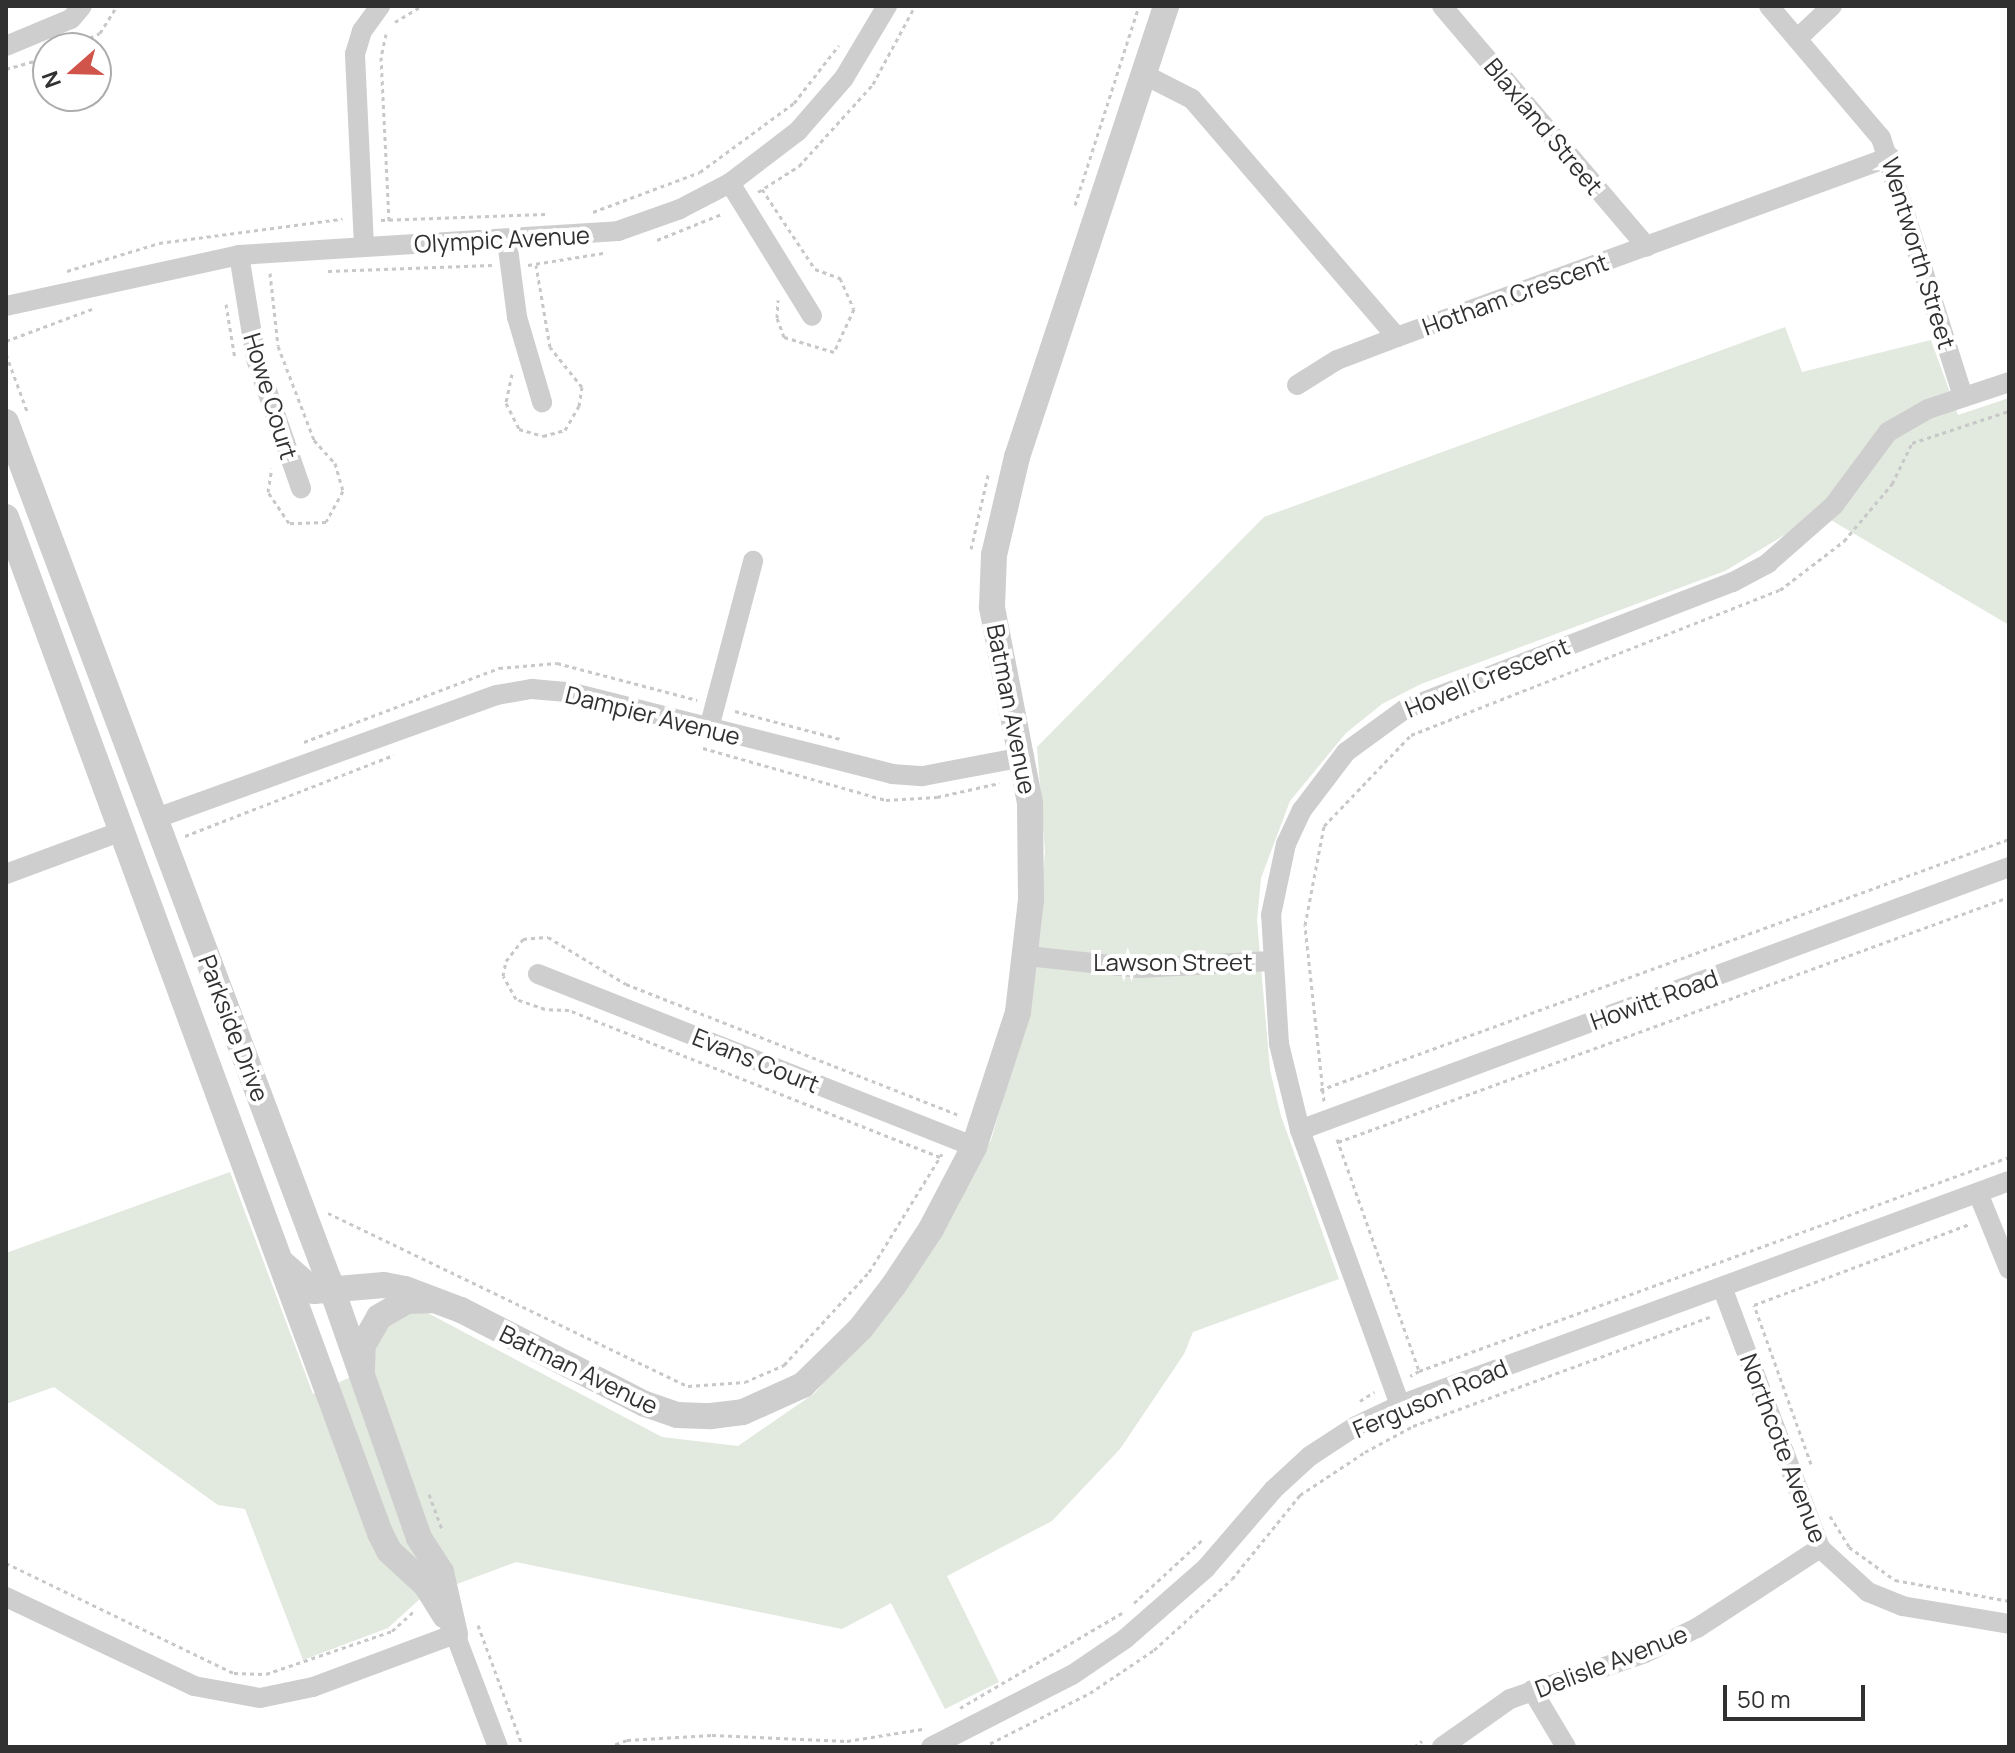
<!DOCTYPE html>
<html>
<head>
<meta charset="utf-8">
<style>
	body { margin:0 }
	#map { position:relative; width:2015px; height:1753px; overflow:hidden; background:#fff; font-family:Manrope,sans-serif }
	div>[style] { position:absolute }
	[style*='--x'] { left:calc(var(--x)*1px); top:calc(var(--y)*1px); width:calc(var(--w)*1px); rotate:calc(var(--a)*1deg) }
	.green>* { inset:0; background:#e2e9de }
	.path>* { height:3px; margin-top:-1.5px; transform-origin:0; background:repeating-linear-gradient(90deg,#c8c8c8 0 4px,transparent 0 8px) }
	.minor>* { height:20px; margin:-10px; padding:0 10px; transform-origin:10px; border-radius:10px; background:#cecece }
	.tertiary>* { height:26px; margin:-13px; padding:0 13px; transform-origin:13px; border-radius:13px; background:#cecece }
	span { translate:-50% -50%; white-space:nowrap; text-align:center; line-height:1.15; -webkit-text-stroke:8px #fff; paint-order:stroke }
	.street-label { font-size:24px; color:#313131 }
	.frame { position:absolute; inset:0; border:8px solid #313131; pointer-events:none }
	.north { position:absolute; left:32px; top:32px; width:80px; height:80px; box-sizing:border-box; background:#fff; border:2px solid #adadad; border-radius:50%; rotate:250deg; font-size:22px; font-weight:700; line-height:32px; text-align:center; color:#313131 }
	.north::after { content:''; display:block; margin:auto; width:28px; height:36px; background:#d1544a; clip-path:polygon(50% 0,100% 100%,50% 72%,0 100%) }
	.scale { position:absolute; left:1723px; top:1685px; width:142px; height:36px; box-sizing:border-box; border:4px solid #313131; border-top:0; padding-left:10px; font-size:24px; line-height:28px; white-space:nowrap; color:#313131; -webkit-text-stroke:6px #fff; paint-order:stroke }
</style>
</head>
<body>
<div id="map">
	<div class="green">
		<i style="clip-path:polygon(1785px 327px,1802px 372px,1931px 340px,1958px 415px,2009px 398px,2009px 625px,1814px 510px,1786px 534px,1725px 571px,1421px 684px,1382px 704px,1346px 733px,1290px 801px,1261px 878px,1257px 920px,1270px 1070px,1281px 1116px,1339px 1279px,1193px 1332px,1184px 1354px,1120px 1449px,1052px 1521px,947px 1576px,999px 1682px,945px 1709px,891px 1603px,842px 1629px,516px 1562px,422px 1597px,388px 1628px,303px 1660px,245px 1509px,218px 1505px,54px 1387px,6px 1404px,6px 1253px,230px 1172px,313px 1394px,373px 1367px,372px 1351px,385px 1320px,422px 1310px,662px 1437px,738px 1446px,815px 1393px,922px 1266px,991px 1140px,1031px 1005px,1045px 852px,1037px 747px,1264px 517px)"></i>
	</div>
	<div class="path">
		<i style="--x:395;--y:22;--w:31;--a:-31"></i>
		<i style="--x:386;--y:34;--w:24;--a:102"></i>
		<i style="--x:381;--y:57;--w:165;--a:87.2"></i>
		<i style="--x:68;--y:48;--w:35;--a:-25"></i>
		<i style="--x:100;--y:33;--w:32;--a:-58"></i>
		<i style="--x:6;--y:69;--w:44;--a:-15.9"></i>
		<i style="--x:762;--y:189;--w:96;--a:56.5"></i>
		<i style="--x:815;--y:269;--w:27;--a:20"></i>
		<i style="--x:840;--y:278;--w:34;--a:66"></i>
		<i style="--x:854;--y:309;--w:47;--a:114.9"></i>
		<i style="--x:834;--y:352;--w:52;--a:-163.3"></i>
		<i style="--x:784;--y:337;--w:20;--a:-110"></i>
		<i style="--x:777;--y:318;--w:18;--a:-87"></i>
		<i style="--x:758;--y:192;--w:49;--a:-32.4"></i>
		<i style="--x:799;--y:166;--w:110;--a:-47.9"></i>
		<i style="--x:873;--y:84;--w:89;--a:-61.7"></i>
		<i style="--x:1075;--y:205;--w:209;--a:-72.2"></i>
		<i style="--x:593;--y:212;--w:114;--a:-20.5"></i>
		<i style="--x:700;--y:172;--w:117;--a:-36.3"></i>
		<i style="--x:794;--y:103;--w:73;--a:-52.2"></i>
		<i style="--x:381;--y:220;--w:165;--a:-2.1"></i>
		<i style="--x:657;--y:240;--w:72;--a:-21.9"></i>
		<i style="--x:528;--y:265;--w:76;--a:-9.1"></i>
		<i style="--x:67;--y:271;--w:96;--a:-16.9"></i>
		<i style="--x:159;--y:243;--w:185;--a:-7.5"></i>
		<i style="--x:328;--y:271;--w:164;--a:-2.1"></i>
		<i style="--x:270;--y:273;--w:73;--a:83.7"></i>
		<i style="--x:278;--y:346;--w:101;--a:69"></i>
		<i style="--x:314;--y:440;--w:31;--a:48"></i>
		<i style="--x:335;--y:463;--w:29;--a:74"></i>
		<i style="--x:343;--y:491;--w:35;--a:119"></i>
		<i style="--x:326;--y:522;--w:37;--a:178"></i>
		<i style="--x:289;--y:523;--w:37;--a:-124"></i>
		<i style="--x:268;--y:492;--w:24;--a:-81"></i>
		<i style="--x:226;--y:304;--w:56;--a:80.7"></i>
		<i style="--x:6;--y:341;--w:92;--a:-20.4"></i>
		<i style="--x:6;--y:354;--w:61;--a:69.8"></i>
		<i style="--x:512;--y:374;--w:30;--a:102"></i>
		<i style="--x:506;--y:403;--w:29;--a:63"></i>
		<i style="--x:519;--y:429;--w:25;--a:16"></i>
		<i style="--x:543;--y:436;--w:23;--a:-15"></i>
		<i style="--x:565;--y:430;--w:28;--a:-60"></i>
		<i style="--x:579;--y:406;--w:19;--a:-81"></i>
		<i style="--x:582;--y:387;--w:51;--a:-128.7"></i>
		<i style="--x:550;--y:347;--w:83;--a:-99.7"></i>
		<i style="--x:971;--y:549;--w:80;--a:-77"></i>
		<i style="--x:735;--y:711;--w:109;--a:14.9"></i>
		<i style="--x:304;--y:742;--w:209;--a:-20.8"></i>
		<i style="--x:499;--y:668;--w:58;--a:-4.9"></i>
		<i style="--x:557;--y:663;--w:145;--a:14.8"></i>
		<i style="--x:703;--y:748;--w:190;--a:15.9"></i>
		<i style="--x:886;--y:800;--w:51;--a:-3.4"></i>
		<i style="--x:937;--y:797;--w:64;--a:-12.7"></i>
		<i style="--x:185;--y:836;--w:224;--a:-21.2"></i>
		<i style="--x:1320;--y:1090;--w:733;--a:-20.02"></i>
		<i style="--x:1324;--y:1101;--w:177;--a:-96.2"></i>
		<i style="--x:1305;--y:925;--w:101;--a:-79.1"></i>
		<i style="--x:1324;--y:826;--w:126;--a:-46.3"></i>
		<i style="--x:1411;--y:735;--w:396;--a:-21.5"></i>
		<i style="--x:1780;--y:590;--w:81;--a:-37.4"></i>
		<i style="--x:1844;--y:541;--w:75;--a:-49.9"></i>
		<i style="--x:1892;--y:484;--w:46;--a:-64"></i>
		<i style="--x:1912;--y:443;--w:102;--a:-18.3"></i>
		<i style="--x:1337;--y:1139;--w:246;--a:70.5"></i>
		<i style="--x:1419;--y:1371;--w:10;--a:151"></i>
		<i style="--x:1338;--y:1142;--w:714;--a:-20.06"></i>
		<i style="--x:940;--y:1157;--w:399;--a:-158.4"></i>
		<i style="--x:569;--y:1010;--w:24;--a:-178"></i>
		<i style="--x:545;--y:1009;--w:31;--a:-161"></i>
		<i style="--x:516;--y:999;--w:26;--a:-119"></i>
		<i style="--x:503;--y:976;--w:15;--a:-79"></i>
		<i style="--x:506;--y:961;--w:28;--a:-52"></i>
		<i style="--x:523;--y:939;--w:25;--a:-5"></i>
		<i style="--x:548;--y:937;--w:91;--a:31.1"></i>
		<i style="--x:626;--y:984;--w:358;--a:21.5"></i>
		<i style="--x:328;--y:1213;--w:399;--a:25.7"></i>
		<i style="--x:688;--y:1386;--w:57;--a:-4"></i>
		<i style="--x:745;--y:1382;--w:43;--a:-23.6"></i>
		<i style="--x:784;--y:1365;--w:126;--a:-47.6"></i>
		<i style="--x:869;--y:1272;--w:139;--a:-58.3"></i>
		<i style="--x:1419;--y:1371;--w:628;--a:-19.94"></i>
		<i style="--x:1360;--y:1401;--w:17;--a:-33"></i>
		<i style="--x:1811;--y:1464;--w:169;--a:-109.7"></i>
		<i style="--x:1754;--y:1305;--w:231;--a:-20.6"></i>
		<i style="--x:429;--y:1494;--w:40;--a:69.8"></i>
		<i style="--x:1830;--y:1516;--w:36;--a:58"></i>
		<i style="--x:1849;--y:1547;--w:57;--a:35.7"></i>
		<i style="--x:1895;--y:1580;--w:116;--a:10.4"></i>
		<i style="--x:6;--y:1563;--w:253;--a:25.8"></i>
		<i style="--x:234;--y:1673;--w:32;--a:2"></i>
		<i style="--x:266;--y:1674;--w:133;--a:-18.8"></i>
		<i style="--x:392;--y:1631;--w:30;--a:-42"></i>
		<i style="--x:1134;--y:1603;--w:93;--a:-42.8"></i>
		<i style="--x:478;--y:1625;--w:130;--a:69.8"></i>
		<i style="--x:960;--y:1708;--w:188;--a:-30.4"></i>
		<i style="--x:608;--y:1747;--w:20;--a:-20"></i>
		<i style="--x:627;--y:1740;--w:85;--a:-3.4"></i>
		<i style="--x:712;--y:1735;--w:135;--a:2.5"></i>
		<i style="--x:847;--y:1741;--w:76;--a:-9.1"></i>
		<i style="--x:983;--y:1747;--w:120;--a:-26.8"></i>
		<i style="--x:1090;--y:1693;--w:77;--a:-33.9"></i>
		<i style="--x:1154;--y:1650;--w:105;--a:-42.3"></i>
		<i style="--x:1232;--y:1579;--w:108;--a:-51"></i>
		<i style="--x:1300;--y:1495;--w:78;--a:-33.5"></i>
		<i style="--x:1365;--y:1452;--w:55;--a:-28.4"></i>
		<i style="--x:1413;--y:1426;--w:319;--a:-20.2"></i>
		<i style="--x:1414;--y:1747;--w:10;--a:-37"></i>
	</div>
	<div class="minor">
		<i style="--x:1442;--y:6;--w:316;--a:49.6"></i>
		<i style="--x:1769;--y:6;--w:173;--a:49.7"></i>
		<i style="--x:1881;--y:138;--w:272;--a:72.4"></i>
		<i style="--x:1797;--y:39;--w:48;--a:-43.3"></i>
		<i style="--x:6;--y:46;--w:70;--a:-22.6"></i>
		<i style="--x:71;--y:19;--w:17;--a:-50"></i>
		<i style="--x:1143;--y:74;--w:55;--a:27"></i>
		<i style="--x:1192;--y:99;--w:314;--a:49.3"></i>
		<i style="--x:730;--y:183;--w:156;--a:58.3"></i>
		<i style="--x:507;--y:241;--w:77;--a:82.5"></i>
		<i style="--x:517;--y:317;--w:89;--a:73.6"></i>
		<i style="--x:364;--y:246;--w:192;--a:-92.7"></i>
		<i style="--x:355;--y:54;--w:24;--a:-73"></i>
		<i style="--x:362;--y:31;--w:31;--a:-54"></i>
		<i style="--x:239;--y:255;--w:105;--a:80.7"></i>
		<i style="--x:256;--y:359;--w:137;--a:70.8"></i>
		<i style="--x:6;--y:306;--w:239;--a:-12.3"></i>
		<i style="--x:239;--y:255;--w:380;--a:-3.6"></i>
		<i style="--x:618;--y:231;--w:66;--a:-19.5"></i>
		<i style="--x:680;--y:209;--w:56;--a:-27.5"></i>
		<i style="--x:730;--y:183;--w:86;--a:-37.4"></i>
		<i style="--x:798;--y:131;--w:70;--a:-49"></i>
		<i style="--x:844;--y:78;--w:84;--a:-59.2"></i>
		<i style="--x:1297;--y:385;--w:47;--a:-32"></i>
		<i style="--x:1337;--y:360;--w:64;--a:-21"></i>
		<i style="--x:1397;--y:337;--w:525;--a:-20.06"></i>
		<i style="--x:709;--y:728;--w:173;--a:-75.2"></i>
		<i style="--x:154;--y:819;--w:365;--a:-19.9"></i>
		<i style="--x:497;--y:695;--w:36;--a:-10"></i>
		<i style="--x:532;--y:689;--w:37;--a:5"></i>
		<i style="--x:569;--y:692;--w:333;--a:14.2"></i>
		<i style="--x:892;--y:774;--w:31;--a:4"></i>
		<i style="--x:923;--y:776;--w:103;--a:-10.7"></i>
		<i style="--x:6;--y:874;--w:124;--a:-20.3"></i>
		<i style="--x:1027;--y:956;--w:113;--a:6.1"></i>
		<i style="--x:1139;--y:968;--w:132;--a:-3"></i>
		<i style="--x:538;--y:974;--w:469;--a:21.6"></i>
		<i style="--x:1300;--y:1130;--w:756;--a:-20.35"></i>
		<i style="--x:1978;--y:1193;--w:82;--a:67.8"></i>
		<i style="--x:1722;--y:1287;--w:279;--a:69.4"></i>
		<i style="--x:1820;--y:1548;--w:65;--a:42.5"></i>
		<i style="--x:1868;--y:1592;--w:37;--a:22"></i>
		<i style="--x:1902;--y:1606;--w:109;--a:9.5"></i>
		<i style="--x:1400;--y:1405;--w:293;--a:-110"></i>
		<i style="--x:1300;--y:1130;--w:89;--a:-103.7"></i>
		<i style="--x:1279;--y:1044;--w:129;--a:-93.5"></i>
		<i style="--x:1271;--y:915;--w:73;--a:-78.1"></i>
		<i style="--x:1286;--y:844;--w:38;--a:-65"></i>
		<i style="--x:1302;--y:810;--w:73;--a:-52.8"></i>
		<i style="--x:1346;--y:752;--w:73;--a:-36.1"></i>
		<i style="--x:1405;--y:709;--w:352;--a:-21.2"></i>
		<i style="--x:1733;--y:582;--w:40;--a:-28"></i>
		<i style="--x:1768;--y:563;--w:88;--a:-41.3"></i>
		<i style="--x:1834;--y:505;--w:91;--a:-53.5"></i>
		<i style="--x:1888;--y:432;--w:46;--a:-29.9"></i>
		<i style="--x:1928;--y:409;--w:85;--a:-18.4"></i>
		<i style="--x:6;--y:1597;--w:208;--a:25.3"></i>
		<i style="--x:194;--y:1686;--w:67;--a:10.3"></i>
		<i style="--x:260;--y:1698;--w:54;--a:-11.7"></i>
		<i style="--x:313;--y:1687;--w:152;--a:-20.5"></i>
		<i style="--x:455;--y:1634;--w:121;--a:69.2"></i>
		<i style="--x:1532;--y:1690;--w:66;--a:59.2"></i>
		<i style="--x:931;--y:1747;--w:158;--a:-27.1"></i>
		<i style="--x:1072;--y:1675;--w:64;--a:-34.2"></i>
		<i style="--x:1125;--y:1639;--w:108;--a:-41.2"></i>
		<i style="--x:1206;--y:1568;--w:103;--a:-49.3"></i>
		<i style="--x:1273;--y:1490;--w:50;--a:-42.6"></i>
		<i style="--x:1310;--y:1456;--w:55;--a:-33.1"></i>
		<i style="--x:1356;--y:1426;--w:49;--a:-25.5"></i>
		<i style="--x:1400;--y:1405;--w:649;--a:-20.19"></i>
		<i style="--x:1442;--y:1747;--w:83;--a:-35.2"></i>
		<i style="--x:1510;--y:1699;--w:143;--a:-18.8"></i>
		<i style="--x:1645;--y:1653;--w:58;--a:-25.7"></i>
		<i style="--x:1697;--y:1628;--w:147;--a:-33"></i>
	</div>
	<div class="tertiary">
		<i style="--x:6;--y:422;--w:915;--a:69.39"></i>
		<i style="--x:328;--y:1278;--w:275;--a:70.7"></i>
		<i style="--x:419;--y:1538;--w:40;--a:57.1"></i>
		<i style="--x:441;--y:1572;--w:64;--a:77.3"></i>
		<i style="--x:6;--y:517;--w:1083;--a:69.79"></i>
		<i style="--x:380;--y:1533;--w:20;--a:63"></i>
		<i style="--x:389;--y:1551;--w:50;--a:42.6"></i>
		<i style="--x:426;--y:1585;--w:36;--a:58"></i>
		<i style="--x:281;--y:1262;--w:44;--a:41.3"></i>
		<i style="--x:314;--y:1291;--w:70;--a:-4.9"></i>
		<i style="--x:384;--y:1285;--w:21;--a:11"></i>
		<i style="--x:405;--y:1289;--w:60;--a:20.6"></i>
		<i style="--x:461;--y:1310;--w:207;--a:27.1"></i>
		<i style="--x:645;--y:1404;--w:34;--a:19"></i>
		<i style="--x:677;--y:1415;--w:34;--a:2"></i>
		<i style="--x:711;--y:1416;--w:32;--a:-7"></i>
		<i style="--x:743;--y:1412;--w:66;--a:-24.2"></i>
		<i style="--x:803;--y:1385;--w:81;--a:-44.5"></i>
		<i style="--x:861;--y:1328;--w:54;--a:-52.5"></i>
		<i style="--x:894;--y:1285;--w:67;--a:-56.5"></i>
		<i style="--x:931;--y:1229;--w:93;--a:-62.3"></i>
		<i style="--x:974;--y:1147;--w:142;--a:-71.9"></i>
		<i style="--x:1018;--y:1012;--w:113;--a:-83.4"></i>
		<i style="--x:1031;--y:900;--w:97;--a:-90.6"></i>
		<i style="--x:1030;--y:803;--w:200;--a:-101"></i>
		<i style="--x:992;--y:607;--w:52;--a:-87.8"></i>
		<i style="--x:994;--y:555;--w:101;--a:-76.8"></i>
		<i style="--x:1017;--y:457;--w:475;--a:-71.7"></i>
		<i style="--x:362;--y:1368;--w:23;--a:-88"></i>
		<i style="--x:363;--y:1345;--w:32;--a:-60"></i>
		<i style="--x:379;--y:1317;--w:32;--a:-30"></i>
		<i style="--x:407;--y:1301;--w:24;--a:-2"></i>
	</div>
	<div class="street-label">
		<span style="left:1544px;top:126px;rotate:50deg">Blaxland Street</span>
		<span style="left:502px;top:239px;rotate:-3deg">Olympic Avenue</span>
		<span style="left:1919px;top:253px;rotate:73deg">Wentworth Street</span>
		<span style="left:1515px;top:294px;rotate:-20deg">Hotham Crescent</span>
		<span style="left:271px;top:396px;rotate:73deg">Howe Court</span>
		<span style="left:1487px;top:677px;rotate:-22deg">Hovell Crescent</span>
		<span style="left:1012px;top:709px;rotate:79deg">Batman Avenue</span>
		<span style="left:653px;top:715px;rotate:14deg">Dampier Avenue</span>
		<span style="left:1173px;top:962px">Lawson Street</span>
		<span style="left:1654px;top:999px;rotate:-20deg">Howitt Road</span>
		<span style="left:234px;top:1028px;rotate:69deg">Parkside Drive</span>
		<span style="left:756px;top:1060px;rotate:22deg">Evans Court</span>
		<span style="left:579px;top:1369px;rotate:26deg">Batman Avenue</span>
		<span style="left:1430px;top:1398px;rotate:-23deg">Ferguson Road</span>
		<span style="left:1784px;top:1448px;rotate:69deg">Northcote Avenue</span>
		<span style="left:1611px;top:1661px;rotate:-21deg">Delisle Avenue</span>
	</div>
	<div class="frame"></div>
	<div class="north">N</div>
	<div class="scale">50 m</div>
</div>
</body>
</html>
